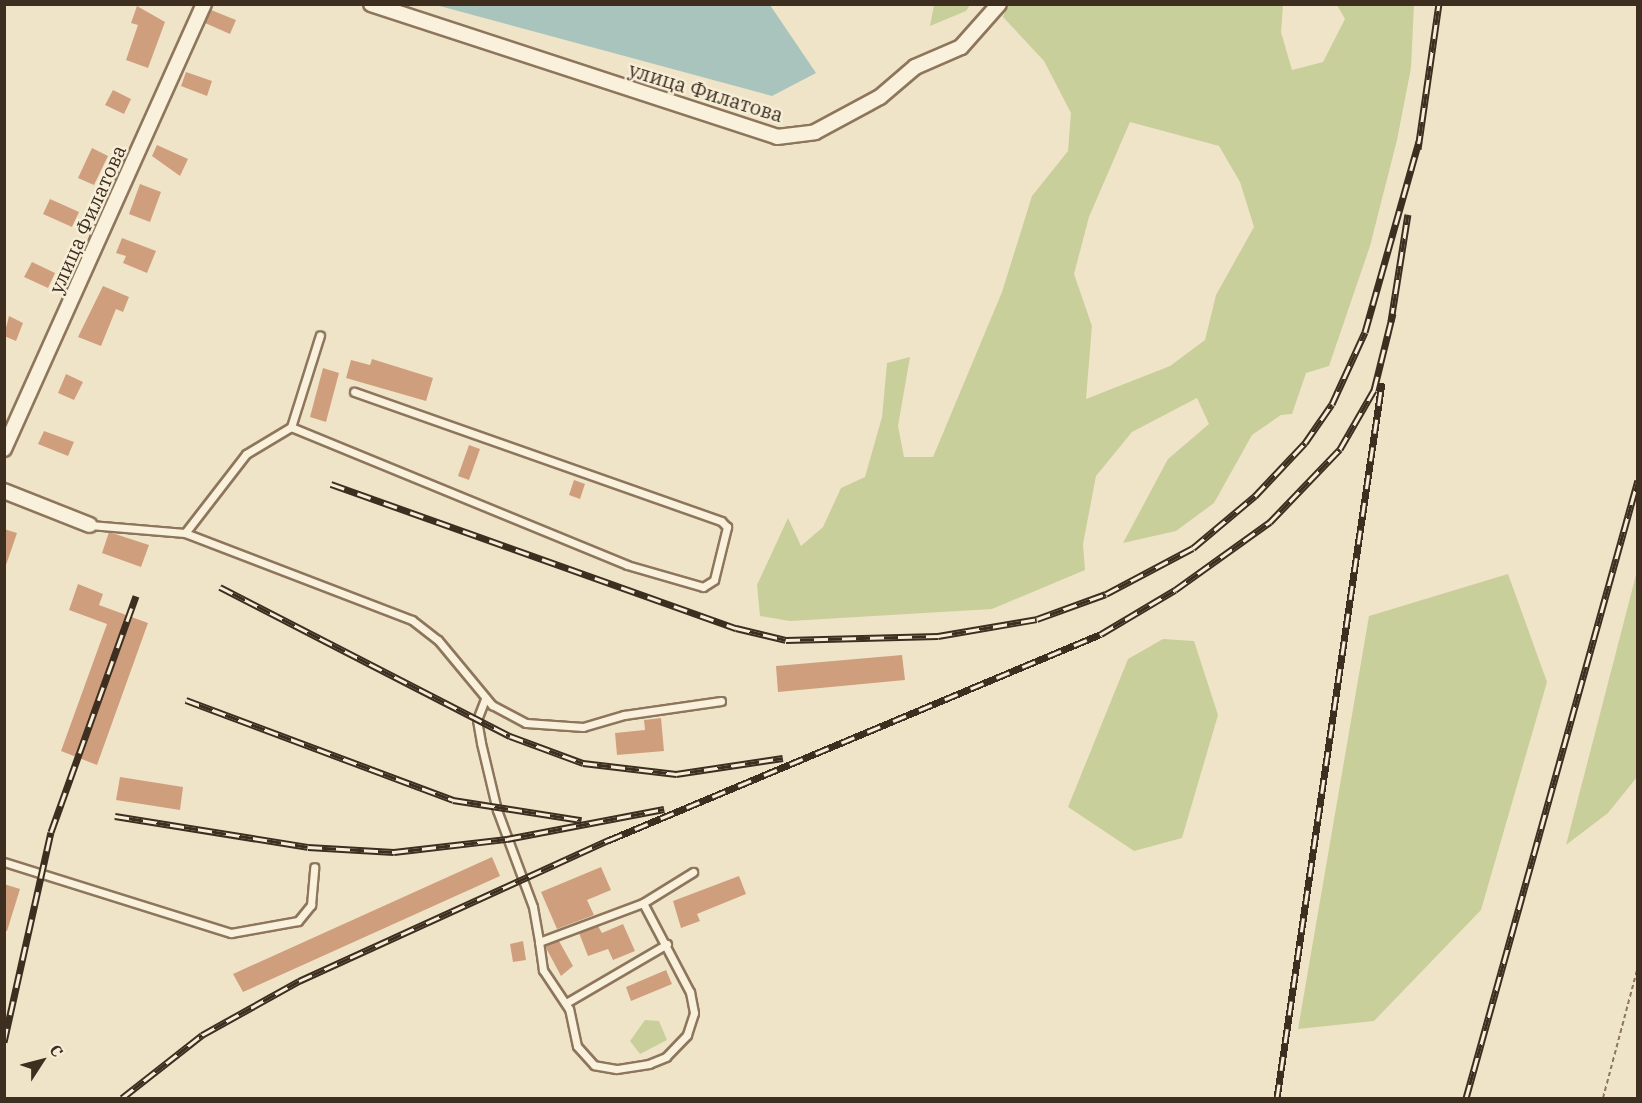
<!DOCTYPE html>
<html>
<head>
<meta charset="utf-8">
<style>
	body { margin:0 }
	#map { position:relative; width:1642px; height:1103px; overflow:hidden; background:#f0e4c8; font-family:"IBM Plex Serif",serif }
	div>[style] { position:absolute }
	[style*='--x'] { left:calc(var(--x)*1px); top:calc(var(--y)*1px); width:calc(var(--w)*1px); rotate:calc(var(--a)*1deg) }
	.green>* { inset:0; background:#c9cf9b }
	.water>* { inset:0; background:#a9c4bc }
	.building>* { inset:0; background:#cf9f7d }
	.path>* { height:2px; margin-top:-1px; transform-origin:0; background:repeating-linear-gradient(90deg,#8d765c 0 4.5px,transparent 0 7.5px) }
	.roads { filter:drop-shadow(2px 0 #8d765c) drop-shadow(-2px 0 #8d765c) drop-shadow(0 2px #8d765c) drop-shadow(0 -2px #8d765c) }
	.service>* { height:7px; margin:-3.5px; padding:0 3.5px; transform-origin:3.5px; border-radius:3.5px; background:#faf1dc }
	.minor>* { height:14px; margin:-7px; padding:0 7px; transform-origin:7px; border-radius:7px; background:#faf1dc }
	.rail>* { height:7px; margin-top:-3.5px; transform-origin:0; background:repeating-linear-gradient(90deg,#f7eed8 0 14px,#3d2e20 0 28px); box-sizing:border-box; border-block:2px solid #3d2e20 }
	span { translate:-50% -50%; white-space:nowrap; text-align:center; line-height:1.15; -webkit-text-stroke:5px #f7eed8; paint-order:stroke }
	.street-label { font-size:20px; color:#3d2e20 }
	.frame { position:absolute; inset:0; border:6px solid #3d2e20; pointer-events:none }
	.north { position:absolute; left:12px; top:1031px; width:60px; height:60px; -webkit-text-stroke:4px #f7eed8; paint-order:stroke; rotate:54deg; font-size:16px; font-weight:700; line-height:24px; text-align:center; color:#3d2e20 }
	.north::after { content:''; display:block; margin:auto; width:21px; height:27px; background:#3d2e20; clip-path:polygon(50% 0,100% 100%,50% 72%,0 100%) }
</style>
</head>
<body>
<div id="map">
	<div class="green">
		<i style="clip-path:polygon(934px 5px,934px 4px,970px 5px,966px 11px,930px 26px)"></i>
		<i style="clip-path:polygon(evenodd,1008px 5px,1283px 5px,1281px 32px,1292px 70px,1323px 62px,1345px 19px,1337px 5px,1414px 5px,1411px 68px,1397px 140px,1370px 246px,1329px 366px,1306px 373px,1292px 414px,1281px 415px,1252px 435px,1214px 503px,1176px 531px,1123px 543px,1168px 459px,1209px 424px,1197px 398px,1132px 432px,1096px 476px,1083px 544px,1085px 570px,992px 609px,790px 621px,760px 616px,757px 585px,788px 518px,801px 546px,823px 527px,841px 488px,865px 477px,882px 417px,887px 363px,910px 357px,898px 426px,904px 457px,933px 457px,1002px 292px,1032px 196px,1068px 151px,1071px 113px,1044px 61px,1003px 17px,1008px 5px,1130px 122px,1219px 146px,1240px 182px,1254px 227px,1216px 295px,1205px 340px,1170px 366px,1086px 399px,1092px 326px,1074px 274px,1089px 217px,1130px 122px)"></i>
		<i style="clip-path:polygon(1637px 571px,1637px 777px,1608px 813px,1566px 845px)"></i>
		<i style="clip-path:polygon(1508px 574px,1547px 682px,1481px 910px,1374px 1021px,1298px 1029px,1369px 616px)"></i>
		<i style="clip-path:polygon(1163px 639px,1194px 641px,1218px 715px,1182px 838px,1134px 851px,1068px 807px,1128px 659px)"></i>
		<i style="clip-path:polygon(645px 1020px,659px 1021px,667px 1040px,640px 1054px,630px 1041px)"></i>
	</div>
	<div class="water">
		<i style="clip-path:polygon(436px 5px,770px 5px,816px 73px,772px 96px)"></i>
	</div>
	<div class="building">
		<i style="clip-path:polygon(137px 6px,165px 22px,148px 68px,126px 60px,138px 25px,131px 23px)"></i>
		<i style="clip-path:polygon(211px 10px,236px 20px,230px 34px,205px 23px)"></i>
		<i style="clip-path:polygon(186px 72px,212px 81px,207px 96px,181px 86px)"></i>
		<i style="clip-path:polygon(113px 90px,131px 99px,124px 114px,105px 105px)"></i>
		<i style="clip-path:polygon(157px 145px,188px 159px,180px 176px,152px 156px)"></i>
		<i style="clip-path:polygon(92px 148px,108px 156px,94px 185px,78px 178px)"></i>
		<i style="clip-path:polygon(140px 184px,161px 192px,150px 222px,129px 214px)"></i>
		<i style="clip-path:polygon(50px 199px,79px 212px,72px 227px,43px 214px)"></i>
		<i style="clip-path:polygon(122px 238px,156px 251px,147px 273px,123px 263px,126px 256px,116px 253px)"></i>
		<i style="clip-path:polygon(32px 262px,55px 273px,48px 288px,24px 277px)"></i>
		<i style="clip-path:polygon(103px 286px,129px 297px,123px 312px,116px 309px,101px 346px,78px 337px)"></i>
		<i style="clip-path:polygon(9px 316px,23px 323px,16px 341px,4px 336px)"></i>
		<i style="clip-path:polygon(372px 359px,433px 378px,426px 401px,346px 378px,351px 360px,370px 365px)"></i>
		<i style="clip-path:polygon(323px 368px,339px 373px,326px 422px,310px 417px)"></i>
		<i style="clip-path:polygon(66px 374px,83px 382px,74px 400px,58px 393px)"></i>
		<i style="clip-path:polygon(44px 431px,74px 442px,68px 456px,38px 444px)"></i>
		<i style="clip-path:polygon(469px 445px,480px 449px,469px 480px,458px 476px)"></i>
		<i style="clip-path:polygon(574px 480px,585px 484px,580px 499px,569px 495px)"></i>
		<i style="clip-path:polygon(4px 529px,17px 533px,6px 565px,4px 565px)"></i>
		<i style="clip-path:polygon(109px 532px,149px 545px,141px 567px,102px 553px)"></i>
		<i style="clip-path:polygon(78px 584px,103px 594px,99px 605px,148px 623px,97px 765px,61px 751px,107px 624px,69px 610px)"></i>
		<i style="clip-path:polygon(902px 655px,905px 680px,778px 692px,776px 666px)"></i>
		<i style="clip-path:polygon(661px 718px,664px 751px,617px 755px,615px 733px,645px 730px,644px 720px)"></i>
		<i style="clip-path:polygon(120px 777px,183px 787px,180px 810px,116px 800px)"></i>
		<i style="clip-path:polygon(492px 857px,500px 876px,243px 992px,233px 974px)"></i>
		<i style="clip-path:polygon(601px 867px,611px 890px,587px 900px,594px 915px,557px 929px,541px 892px)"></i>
		<i style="clip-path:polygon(739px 876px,746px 894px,697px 914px,700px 921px,681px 928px,673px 901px)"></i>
		<i style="clip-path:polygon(4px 884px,20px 889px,7px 931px,4px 931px)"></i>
		<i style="clip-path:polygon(623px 924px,635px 951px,613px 960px,608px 949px,588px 956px,579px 933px,598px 926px,602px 933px)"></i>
		<i style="clip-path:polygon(523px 941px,526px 960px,513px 962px,510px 944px)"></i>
		<i style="clip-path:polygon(559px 941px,573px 966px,561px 976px,545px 946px)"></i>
		<i style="clip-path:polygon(666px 970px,672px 984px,631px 1001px,626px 987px)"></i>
	</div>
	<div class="path">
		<i style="--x:1603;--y:1098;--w:137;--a:-75.1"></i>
	</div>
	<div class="roads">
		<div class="service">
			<i style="--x:291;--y:427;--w:96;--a:-72.5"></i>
			<i style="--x:90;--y:525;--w:95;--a:4.8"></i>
			<i style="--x:185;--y:533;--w:243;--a:21"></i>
			<i style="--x:412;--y:620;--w:33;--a:38"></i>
			<i style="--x:438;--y:640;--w:85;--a:50.3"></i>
			<i style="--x:492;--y:705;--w:38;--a:28"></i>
			<i style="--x:526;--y:723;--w:57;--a:4"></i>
			<i style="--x:583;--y:727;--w:43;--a:-16.3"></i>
			<i style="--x:624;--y:715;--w:98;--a:-8.2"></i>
			<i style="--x:185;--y:533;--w:100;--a:-52.3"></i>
			<i style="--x:246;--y:454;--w:52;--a:-31"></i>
			<i style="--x:291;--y:427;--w:363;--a:22.3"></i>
			<i style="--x:627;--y:565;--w:79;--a:16.1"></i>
			<i style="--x:703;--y:587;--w:13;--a:-32"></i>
			<i style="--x:714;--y:580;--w:55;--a:-76.2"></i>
			<i style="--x:727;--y:527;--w:8;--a:-135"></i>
			<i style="--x:721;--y:521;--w:389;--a:-160.6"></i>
			<i style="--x:485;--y:699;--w:22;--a:111"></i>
			<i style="--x:477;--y:720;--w:23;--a:80"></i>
			<i style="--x:481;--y:743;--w:69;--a:76.6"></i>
			<i style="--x:497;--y:810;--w:103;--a:69.6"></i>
			<i style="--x:533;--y:907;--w:36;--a:80"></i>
			<i style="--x:539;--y:942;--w:111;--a:-20.6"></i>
			<i style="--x:643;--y:903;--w:101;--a:62.2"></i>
			<i style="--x:690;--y:992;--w:21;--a:79"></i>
			<i style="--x:694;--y:1013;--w:23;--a:108"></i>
			<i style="--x:687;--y:1035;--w:30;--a:134"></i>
			<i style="--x:666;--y:1057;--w:18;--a:158"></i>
			<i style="--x:649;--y:1064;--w:33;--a:171"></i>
			<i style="--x:616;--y:1069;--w:22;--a:-170"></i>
			<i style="--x:594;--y:1065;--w:25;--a:-132"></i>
			<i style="--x:577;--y:1046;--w:38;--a:-102"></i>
			<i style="--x:569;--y:1009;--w:47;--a:-123.7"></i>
			<i style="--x:543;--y:970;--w:28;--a:-98"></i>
			<i style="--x:4;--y:862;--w:238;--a:17.4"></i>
			<i style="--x:231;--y:933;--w:68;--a:-10.2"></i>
			<i style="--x:298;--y:921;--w:21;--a:-51"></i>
			<i style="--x:311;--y:905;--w:38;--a:-85"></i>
			<i style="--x:643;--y:903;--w:59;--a:-31.8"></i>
			<i style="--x:566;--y:1003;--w:117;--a:-30.3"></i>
		</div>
		<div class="minor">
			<i style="--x:371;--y:4;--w:427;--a:18.1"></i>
			<i style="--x:777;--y:137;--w:38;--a:-7"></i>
			<i style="--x:815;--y:132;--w:74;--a:-28.3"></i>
			<i style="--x:880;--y:97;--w:46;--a:-40.6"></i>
			<i style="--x:915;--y:67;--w:50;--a:-23.5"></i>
			<i style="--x:961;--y:47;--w:57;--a:-48.5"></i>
			<i style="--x:4;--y:449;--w:488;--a:-65.8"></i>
			<i style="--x:4;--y:491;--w:92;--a:21.6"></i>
		</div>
	</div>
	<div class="rail">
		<i style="--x:1418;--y:149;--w:147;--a:-81.8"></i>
		<i style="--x:1391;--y:321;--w:108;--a:-81"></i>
		<i style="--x:331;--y:484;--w:430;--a:19.6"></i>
		<i style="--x:736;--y:628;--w:51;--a:13.5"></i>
		<i style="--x:786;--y:640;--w:152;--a:-1.5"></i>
		<i style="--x:938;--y:636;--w:100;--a:-9.7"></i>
		<i style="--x:1037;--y:619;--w:73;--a:-19.9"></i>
		<i style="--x:1106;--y:594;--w:98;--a:-27.9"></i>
		<i style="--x:1193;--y:548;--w:81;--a:-40"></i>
		<i style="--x:1255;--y:496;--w:73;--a:-46.7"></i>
		<i style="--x:1305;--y:443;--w:47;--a:-55.3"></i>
		<i style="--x:1332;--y:404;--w:79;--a:-65.4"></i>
		<i style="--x:1365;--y:332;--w:198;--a:-74.2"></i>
		<i style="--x:220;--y:587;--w:326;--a:27.2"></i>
		<i style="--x:510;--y:736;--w:78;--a:20.3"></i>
		<i style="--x:583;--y:763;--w:94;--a:6.7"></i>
		<i style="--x:676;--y:774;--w:108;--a:-8.5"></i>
		<i style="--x:186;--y:700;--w:285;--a:20.5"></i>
		<i style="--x:453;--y:800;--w:130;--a:8.9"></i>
		<i style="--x:115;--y:816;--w:195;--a:9.1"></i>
		<i style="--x:308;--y:847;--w:86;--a:3.3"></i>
		<i style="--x:394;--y:852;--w:114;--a:-6.6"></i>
		<i style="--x:507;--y:839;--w:160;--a:-10.8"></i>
		<i style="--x:4;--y:1042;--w:215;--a:-77.4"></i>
		<i style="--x:51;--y:832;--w:251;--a:-70.2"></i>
		<i style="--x:122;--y:1098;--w:102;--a:-38.2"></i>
		<i style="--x:202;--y:1035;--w:111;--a:-29.1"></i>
		<i style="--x:299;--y:981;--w:341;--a:-24.5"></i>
		<i style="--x:609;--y:840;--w:533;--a:-22.72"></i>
		<i style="--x:1101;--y:634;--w:86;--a:-30.7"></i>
		<i style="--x:1175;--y:590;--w:117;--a:-35.6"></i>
		<i style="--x:1270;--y:522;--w:101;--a:-46.2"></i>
		<i style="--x:1340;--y:449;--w:68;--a:-60"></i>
		<i style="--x:1374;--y:390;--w:79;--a:-76.1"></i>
		<i style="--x:1277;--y:1098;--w:723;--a:-81.65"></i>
		<i style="--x:1466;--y:1098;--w:641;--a:-74.45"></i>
	</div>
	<div class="street-label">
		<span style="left:706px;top:92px;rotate:17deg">улица Филатова</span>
		<span style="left:87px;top:219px;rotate:-66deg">улица Филатова</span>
	</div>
	<div class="frame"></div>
	<div class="north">С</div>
</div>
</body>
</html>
